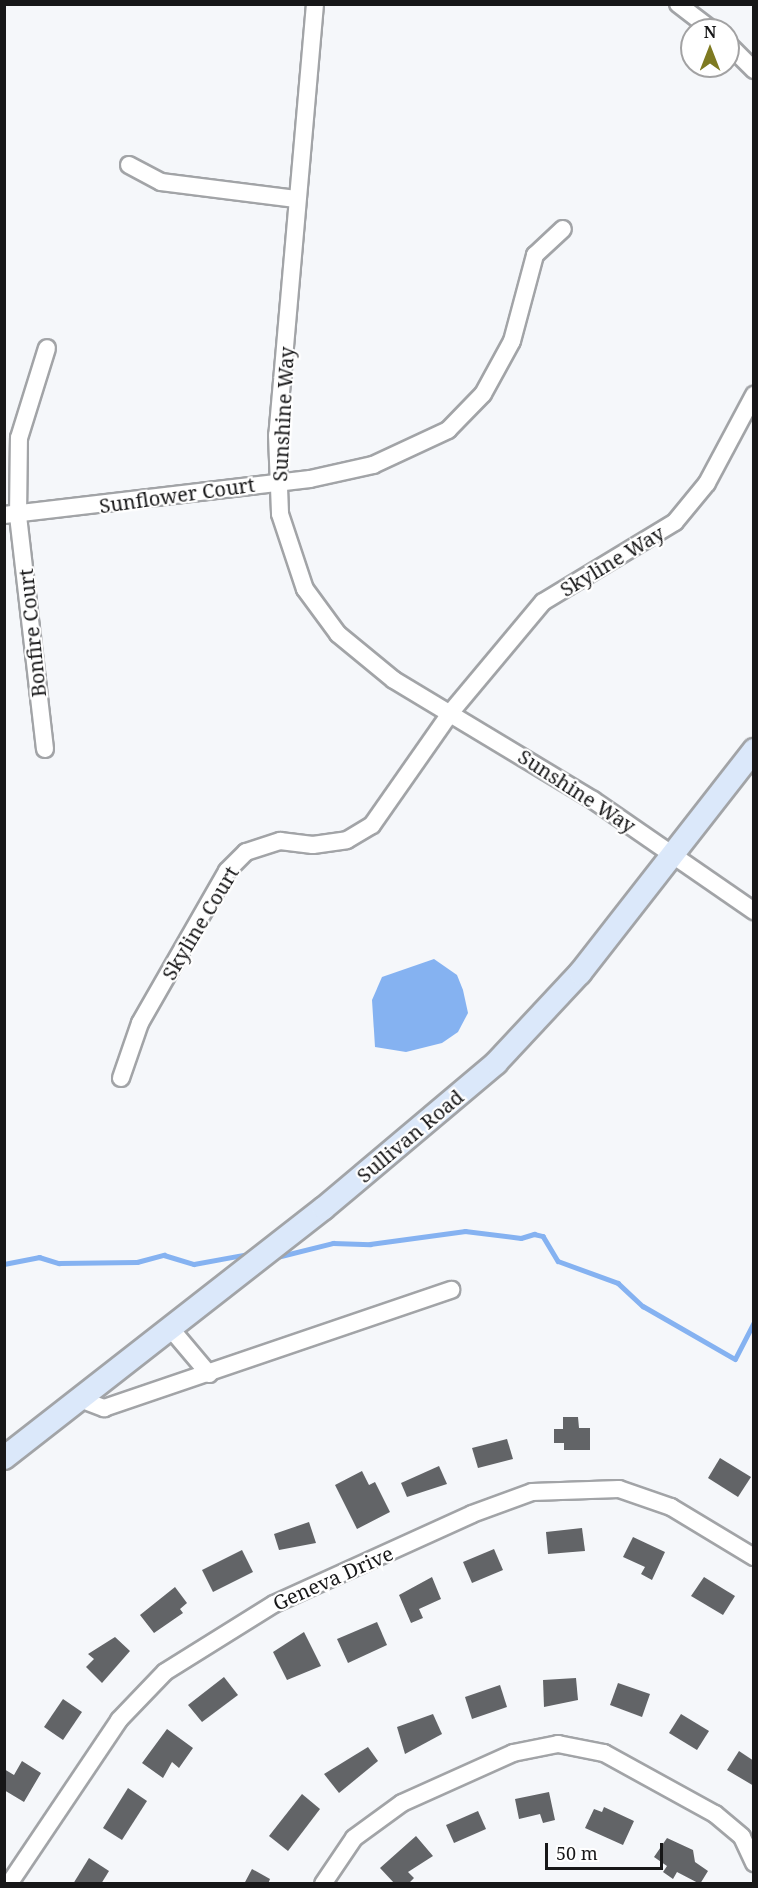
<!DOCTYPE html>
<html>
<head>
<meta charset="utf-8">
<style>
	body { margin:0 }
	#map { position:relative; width:758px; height:1888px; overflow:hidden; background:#f5f7fa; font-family:"Noto Serif",serif }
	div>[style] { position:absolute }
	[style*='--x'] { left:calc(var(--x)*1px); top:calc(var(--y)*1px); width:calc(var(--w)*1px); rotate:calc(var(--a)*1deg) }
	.water>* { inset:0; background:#85b2f1 }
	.stream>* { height:4.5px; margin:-2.25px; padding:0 2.25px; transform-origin:2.25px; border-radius:2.25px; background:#85b2f1 }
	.building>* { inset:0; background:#626467 }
	.roads { filter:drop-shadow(2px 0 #a2a4a7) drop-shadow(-2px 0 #a2a4a7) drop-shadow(0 2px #a2a4a7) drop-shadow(0 -2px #a2a4a7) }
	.street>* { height:16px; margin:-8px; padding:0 8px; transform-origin:8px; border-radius:8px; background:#fff }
	.secondary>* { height:22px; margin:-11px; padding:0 11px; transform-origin:11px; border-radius:11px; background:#dbe8fa }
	span { translate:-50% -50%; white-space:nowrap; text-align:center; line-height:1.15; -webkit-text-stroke:4.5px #fff; paint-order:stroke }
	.street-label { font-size:20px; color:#171718 }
	.frame { position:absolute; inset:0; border:6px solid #171718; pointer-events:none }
	.north { position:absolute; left:680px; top:18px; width:60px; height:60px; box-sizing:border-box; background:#fff; border:2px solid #a2a2a3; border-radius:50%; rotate:0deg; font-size:16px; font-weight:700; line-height:24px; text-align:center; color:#171718 }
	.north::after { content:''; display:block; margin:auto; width:21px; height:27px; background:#7e7a21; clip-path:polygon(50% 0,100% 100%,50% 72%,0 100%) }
	.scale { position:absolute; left:545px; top:1843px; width:118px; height:27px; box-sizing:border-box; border:3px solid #171718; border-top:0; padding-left:8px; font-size:18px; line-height:21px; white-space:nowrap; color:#171718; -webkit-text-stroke:4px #fff; paint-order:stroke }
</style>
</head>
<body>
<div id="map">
	<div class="water">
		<i style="clip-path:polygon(434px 959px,457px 975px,463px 990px,468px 1013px,458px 1032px,442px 1043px,406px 1052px,375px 1047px,372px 1000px,382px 977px)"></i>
	</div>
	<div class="stream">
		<i style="--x:273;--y:1258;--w:62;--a:-14"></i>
		<i style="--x:333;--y:1243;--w:37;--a:2"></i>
		<i style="--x:370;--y:1244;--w:96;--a:-7.8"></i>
		<i style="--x:465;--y:1231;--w:56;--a:7.1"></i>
		<i style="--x:521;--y:1238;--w:14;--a:-17"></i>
		<i style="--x:534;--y:1234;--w:9;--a:13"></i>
		<i style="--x:543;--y:1236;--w:29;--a:59"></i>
		<i style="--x:558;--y:1261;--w:64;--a:20.1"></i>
		<i style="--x:618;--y:1283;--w:34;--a:43"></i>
		<i style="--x:643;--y:1306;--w:106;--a:29.9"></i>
		<i style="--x:735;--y:1359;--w:42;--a:-62.8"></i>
		<i style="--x:4;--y:1264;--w:36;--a:-11"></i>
		<i style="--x:39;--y:1257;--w:21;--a:17"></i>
		<i style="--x:59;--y:1263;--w:78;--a:-0.7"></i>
		<i style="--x:137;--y:1262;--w:28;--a:-15"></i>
		<i style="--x:164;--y:1255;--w:31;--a:17"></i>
		<i style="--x:194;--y:1264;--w:50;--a:-10.4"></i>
	</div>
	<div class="building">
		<i style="clip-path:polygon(563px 1417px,578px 1417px,579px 1428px,590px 1428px,590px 1450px,564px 1450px,564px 1443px,554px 1443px,554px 1429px,563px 1429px)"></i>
		<i style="clip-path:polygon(507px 1439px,513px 1459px,478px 1468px,472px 1448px)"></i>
		<i style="clip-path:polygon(720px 1458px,751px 1477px,738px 1497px,708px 1478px)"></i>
		<i style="clip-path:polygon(439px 1466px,447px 1484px,407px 1497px,401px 1483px)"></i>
		<i style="clip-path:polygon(362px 1471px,369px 1485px,375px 1482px,390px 1512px,357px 1529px,335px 1485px)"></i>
		<i style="clip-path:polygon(309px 1522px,316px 1543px,279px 1550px,274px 1534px)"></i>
		<i style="clip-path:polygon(582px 1528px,585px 1551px,548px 1554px,546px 1532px)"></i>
		<i style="clip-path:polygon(633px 1537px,665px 1552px,652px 1580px,641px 1574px,645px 1567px,623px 1557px)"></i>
		<i style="clip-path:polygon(494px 1549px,503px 1570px,472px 1583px,463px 1562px)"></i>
		<i style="clip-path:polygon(242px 1550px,253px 1572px,213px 1592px,202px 1570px)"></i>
		<i style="clip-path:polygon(432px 1577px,441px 1599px,419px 1609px,423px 1618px,411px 1623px,399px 1595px)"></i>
		<i style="clip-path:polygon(704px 1577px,735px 1596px,723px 1615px,691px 1596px)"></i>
		<i style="clip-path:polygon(175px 1587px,187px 1603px,180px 1609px,183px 1613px,154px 1633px,140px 1615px)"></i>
		<i style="clip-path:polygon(377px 1622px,387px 1645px,348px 1663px,337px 1639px)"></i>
		<i style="clip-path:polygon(304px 1632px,321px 1666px,287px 1680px,273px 1652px)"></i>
		<i style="clip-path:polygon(115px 1637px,130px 1651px,102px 1683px,86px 1667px,94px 1659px,88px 1654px)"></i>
		<i style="clip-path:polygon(224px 1677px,238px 1695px,202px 1722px,188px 1705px)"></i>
		<i style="clip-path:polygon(576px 1678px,578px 1700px,544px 1707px,543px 1680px)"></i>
		<i style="clip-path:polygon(618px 1683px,650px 1694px,642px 1717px,610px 1705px)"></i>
		<i style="clip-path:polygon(500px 1685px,507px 1707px,472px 1719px,465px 1697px)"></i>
		<i style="clip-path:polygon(63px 1699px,82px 1712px,63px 1740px,44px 1727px)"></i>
		<i style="clip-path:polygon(433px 1714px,442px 1734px,405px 1754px,397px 1727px)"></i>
		<i style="clip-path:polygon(681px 1714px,709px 1731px,697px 1750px,669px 1733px)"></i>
		<i style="clip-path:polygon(167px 1729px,193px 1748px,179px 1768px,172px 1762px,163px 1778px,142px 1763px)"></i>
		<i style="clip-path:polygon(368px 1747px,378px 1761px,339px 1793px,324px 1774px)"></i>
		<i style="clip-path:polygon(739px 1751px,754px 1761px,754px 1786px,727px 1770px)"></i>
		<i style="clip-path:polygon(22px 1761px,41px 1773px,24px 1802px,4px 1790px,4px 1769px,14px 1775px)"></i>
		<i style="clip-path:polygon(128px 1788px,147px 1801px,122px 1840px,103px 1828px)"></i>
		<i style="clip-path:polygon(549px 1792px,555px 1820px,543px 1823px,540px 1814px,519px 1819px,515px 1799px)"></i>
		<i style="clip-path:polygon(302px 1794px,320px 1809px,288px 1851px,269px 1836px)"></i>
		<i style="clip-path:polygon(604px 1807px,634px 1821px,623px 1845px,585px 1828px,594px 1809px,602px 1812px)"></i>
		<i style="clip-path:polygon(478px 1811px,486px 1829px,454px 1843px,446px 1825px)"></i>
		<i style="clip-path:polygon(416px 1836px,433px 1856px,408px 1872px,414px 1878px,408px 1884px,395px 1884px,380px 1868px)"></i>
		<i style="clip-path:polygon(667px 1838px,693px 1850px,695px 1862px,708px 1871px,700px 1884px,677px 1872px,673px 1879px,663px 1872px,667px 1866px,654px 1857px)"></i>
		<i style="clip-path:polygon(89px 1858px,109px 1871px,101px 1884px,73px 1884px)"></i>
		<i style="clip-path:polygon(252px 1869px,270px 1879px,268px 1884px,244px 1884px)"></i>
	</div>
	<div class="roads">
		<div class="street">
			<i style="--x:315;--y:4;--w:433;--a:95"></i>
			<i style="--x:277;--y:435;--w:79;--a:87.8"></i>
			<i style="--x:280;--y:514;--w:79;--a:71.6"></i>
			<i style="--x:305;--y:589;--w:56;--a:53.7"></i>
			<i style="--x:338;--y:634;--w:72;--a:39.4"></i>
			<i style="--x:394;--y:680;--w:232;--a:31.1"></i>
			<i style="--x:593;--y:800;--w:196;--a:34.6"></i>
			<i style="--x:678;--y:4;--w:43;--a:37.4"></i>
			<i style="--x:728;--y:44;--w:37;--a:45"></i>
			<i style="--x:129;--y:165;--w:36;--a:28"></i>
			<i style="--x:161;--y:182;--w:136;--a:7.2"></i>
			<i style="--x:4;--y:515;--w:308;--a:-6.7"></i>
			<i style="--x:310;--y:479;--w:65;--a:-12.5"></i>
			<i style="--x:373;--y:465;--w:83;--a:-25"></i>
			<i style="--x:448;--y:430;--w:50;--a:-45.8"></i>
			<i style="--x:483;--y:394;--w:60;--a:-61.3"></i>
			<i style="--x:512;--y:341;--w:89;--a:-75"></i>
			<i style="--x:535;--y:255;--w:38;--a:-43"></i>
			<i style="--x:45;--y:749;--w:235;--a:-96.6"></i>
			<i style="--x:18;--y:516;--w:78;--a:-89.3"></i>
			<i style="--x:19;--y:438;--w:94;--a:-72.7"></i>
			<i style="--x:121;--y:1078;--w:58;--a:-70.9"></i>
			<i style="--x:140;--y:1023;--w:175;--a:-60.2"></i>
			<i style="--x:227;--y:871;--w:27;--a:-45"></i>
			<i style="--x:246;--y:852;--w:36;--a:-18"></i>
			<i style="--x:280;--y:841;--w:33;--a:7"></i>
			<i style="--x:313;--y:845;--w:34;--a:-8"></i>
			<i style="--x:347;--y:840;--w:29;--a:-31"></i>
			<i style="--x:372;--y:825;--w:138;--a:-55"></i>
			<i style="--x:451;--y:712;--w:143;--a:-50.1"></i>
			<i style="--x:543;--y:602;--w:154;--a:-31.2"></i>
			<i style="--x:675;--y:522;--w:50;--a:-50.6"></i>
			<i style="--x:707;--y:483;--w:100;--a:-61.9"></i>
			<i style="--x:171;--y:1329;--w:59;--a:49.8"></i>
			<i style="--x:80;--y:1399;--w:26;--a:21"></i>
			<i style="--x:104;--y:1408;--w:367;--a:-18.8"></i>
			<i style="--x:9;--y:1884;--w:197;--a:-56.1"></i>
			<i style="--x:119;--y:1720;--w:66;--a:-46.2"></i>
			<i style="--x:165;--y:1672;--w:128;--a:-32"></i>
			<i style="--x:274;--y:1604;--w:217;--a:-24.4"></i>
			<i style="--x:472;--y:1514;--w:64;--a:-20.1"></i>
			<i style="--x:532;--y:1492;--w:87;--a:-2"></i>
			<i style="--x:619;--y:1489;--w:55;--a:19.1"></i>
			<i style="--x:671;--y:1507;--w:97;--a:31.1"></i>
			<i style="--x:323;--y:1884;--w:55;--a:-56"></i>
			<i style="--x:354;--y:1838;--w:59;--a:-36.1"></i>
			<i style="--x:402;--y:1803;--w:122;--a:-24.2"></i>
			<i style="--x:513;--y:1753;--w:46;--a:-11.3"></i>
			<i style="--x:558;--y:1744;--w:47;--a:11.1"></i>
			<i style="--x:604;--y:1753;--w:127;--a:28.8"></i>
			<i style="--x:715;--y:1814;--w:35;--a:40"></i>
			<i style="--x:742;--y:1837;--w:29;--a:65"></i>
		</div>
		<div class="secondary">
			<i style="--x:4;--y:1458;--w:406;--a:-38"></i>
			<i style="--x:324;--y:1208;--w:225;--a:-40.1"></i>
			<i style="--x:496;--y:1063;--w:123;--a:-47"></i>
			<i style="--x:580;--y:973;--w:283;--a:-52"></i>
		</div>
	</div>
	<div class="street-label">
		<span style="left:283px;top:414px;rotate:-87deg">Sunshine Way</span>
		<span style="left:177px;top:495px;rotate:-8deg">Sunflower Court</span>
		<span style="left:612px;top:561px;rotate:-31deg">Skyline Way</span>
		<span style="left:32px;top:633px;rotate:-96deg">Bonfire Court</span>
		<span style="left:577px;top:791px;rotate:33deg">Sunshine Way</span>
		<span style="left:200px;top:923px;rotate:-59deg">Skyline Court</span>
		<span style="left:410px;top:1136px;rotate:-40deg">Sullivan Road</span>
		<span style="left:333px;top:1578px;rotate:-24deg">Geneva Drive</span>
	</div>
	<div class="frame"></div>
	<div class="north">N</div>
	<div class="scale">50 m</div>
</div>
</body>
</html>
